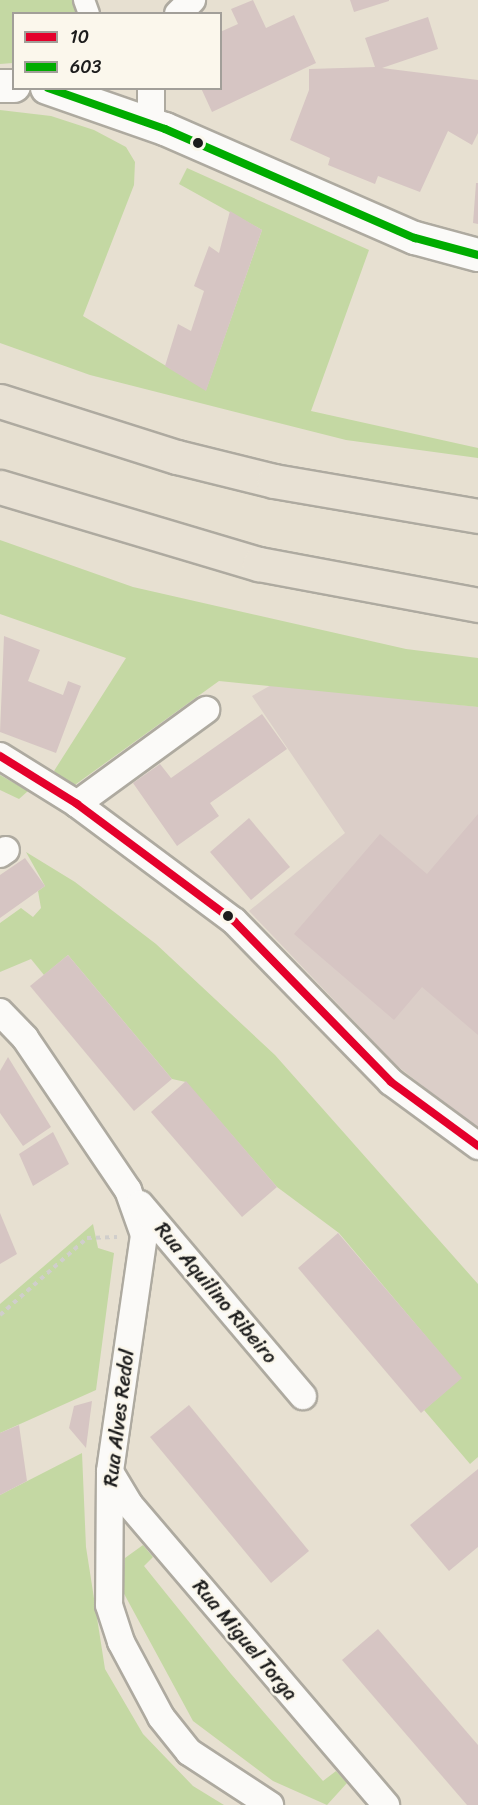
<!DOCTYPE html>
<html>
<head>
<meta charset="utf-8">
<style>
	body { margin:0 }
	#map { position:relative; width:478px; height:1805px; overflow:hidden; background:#e7e0d1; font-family:Sriracha,sans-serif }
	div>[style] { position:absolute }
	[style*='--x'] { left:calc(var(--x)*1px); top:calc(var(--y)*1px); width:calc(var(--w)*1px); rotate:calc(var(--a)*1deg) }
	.industrial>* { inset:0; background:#dbcec8 }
	.green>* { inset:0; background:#c4d8a3 }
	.building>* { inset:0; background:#d6c5c3 }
	.path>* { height:4px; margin-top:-2px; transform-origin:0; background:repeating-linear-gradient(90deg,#d0cecb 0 4.5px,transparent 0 9px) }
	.roads { filter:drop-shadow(2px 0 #aeaaa0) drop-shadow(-2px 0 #aeaaa0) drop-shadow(0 2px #aeaaa0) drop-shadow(0 -2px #aeaaa0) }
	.pedestrian>* { height:20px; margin:-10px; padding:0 10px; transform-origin:10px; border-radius:10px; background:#fbfaf8 }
	.minor>* { height:26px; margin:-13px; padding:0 13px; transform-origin:13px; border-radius:13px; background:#fbfaf8 }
	.tertiary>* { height:32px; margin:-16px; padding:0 16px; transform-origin:16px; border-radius:16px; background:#fbfaf8 }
	.motorway>* { height:33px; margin:-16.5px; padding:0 16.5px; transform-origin:16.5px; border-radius:16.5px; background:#e8e1d4 }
	.bus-1>* { height:8px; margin:-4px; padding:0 4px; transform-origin:4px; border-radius:4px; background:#e4002b }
	.bus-2>* { height:8px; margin:-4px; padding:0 4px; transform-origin:4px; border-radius:4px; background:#00ac00 }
	.dots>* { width:16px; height:16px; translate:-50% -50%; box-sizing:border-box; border:3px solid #fbf7ec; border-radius:50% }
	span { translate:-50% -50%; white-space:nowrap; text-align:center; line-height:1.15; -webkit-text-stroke:5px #fbf7ec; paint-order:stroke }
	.street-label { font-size:20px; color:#1c1c1c }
	.legend { position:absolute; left:12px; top:12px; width:210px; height:78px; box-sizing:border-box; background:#fbf7ec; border:2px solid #a29f99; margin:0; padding:8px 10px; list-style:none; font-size:18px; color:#1c1c1c }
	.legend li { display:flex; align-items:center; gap:12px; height:30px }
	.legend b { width:30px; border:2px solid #a29f99 }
</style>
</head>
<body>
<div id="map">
	<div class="industrial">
		<i style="clip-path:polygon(273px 684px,478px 707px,478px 1129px,396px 1065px,249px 911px,345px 833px,252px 696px)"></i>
	</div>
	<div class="green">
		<i style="clip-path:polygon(0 0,79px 0,84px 13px,14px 14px,13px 63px,0 64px)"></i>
		<i style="clip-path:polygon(0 110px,51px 116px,94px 130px,126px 147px,135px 162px,134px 185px,83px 316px,206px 390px,262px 230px,179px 184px,187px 168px,369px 250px,311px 411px,478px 448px,478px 458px,346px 440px,90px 375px,0 343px)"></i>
		<i style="clip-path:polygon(0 540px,133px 587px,406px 649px,478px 658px,478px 707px,219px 681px,72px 787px,54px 771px,126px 658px,0 614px)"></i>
		<i style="clip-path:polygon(0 775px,28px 791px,19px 799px,0 790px)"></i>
		<i style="clip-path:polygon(26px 852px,75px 882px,156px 944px,275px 1055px,478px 1284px,478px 1457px,470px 1464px,424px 1410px,461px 1378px,339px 1233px,277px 1187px,186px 1082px,172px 1079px,68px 955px,44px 975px,31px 959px,0 972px,0 923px,21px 908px,33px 917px,41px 908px,38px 891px,45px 886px)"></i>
		<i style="clip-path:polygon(93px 1224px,98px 1248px,114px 1253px,96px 1390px,0 1433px,0 1304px)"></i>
		<i style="clip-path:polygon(82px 1453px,86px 1547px,105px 1669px,143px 1734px,193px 1786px,224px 1805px,0 1805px,0 1495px)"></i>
		<i style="clip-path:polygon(143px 1545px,153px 1557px,144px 1566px,231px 1674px,323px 1781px,336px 1771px,347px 1783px,327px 1805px,273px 1781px,193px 1721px,122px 1590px,125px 1558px)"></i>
	</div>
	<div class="building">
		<i style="clip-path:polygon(253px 0,266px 28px,294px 15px,316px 63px,212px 112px,201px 88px,220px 88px,220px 32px,238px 24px,231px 9px)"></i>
		<i style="clip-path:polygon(350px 0,389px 0,389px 1px,354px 12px)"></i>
		<i style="clip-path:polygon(428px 17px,438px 49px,382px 68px,478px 80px,478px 133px,472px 145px,448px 131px,420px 192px,378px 176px,375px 184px,328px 165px,330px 158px,290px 140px,309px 90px,309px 69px,375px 67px,365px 38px)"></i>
		<i style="clip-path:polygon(476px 183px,478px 183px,478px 224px,473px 223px)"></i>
		<i style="clip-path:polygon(230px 211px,262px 230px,206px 391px,165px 366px,178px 324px,191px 331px,204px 291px,194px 286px,209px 246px,219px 253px)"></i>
		<i style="clip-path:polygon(4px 636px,40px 650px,28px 681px,63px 695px,68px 681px,81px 686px,56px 753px,0 732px)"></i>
		<i style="clip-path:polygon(262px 714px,287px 749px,210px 803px,219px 816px,177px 846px,133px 783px,160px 764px,171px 778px)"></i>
		<i style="clip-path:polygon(478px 814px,478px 1035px,422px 987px,394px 1020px,294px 934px,380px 834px,427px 874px)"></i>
		<i style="clip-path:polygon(249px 818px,290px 867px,251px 900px,210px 852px)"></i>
		<i style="clip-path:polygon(25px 858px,45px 886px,0 918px,0 875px)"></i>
		<i style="clip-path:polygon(68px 955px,172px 1079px,134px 1111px,30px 986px)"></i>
		<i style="clip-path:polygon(8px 1057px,51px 1127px,23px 1146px,0 1113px,0 1071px)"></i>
		<i style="clip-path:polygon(186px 1081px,277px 1187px,242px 1217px,151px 1112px)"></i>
		<i style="clip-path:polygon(53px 1132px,69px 1164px,33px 1186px,19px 1154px)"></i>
		<i style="clip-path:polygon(0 1213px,17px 1254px,0 1264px)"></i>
		<i style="clip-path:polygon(338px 1233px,462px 1378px,421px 1413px,298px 1268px)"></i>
		<i style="clip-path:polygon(92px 1401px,86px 1448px,69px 1428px,74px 1406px)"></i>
		<i style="clip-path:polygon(189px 1405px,309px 1551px,271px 1583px,150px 1437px)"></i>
		<i style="clip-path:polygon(19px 1425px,27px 1481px,0 1495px,0 1433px)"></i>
		<i style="clip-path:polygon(478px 1469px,478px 1547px,449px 1571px,410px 1525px)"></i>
		<i style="clip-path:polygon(378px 1629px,478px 1745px,478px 1805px,467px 1805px,342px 1660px)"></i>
	</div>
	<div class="path">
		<i style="--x:0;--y:1315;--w:116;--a:-41.5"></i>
		<i style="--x:87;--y:1238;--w:30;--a:-2"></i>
	</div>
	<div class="roads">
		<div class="pedestrian">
			<i style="--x:84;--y:0;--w:15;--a:70"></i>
		</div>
		<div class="minor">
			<i style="--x:178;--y:14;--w:20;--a:-45"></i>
			<i style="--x:151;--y:124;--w:36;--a:-90"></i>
			<i style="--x:0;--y:756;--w:91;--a:31.9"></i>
			<i style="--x:77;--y:804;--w:196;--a:36.7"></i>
			<i style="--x:234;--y:921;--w:225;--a:45.7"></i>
			<i style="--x:391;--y:1082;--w:108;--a:36.3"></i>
			<i style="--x:77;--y:804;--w:160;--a:-36.1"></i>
			<i style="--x:0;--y:854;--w:7;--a:-34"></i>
			<i style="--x:0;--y:1012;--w:36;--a:46"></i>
			<i style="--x:25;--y:1038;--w:184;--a:55.9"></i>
			<i style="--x:128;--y:1190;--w:48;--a:70.4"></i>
			<i style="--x:144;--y:1235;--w:239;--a:98.2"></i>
			<i style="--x:110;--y:1472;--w:133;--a:90.4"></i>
			<i style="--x:109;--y:1605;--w:39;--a:72"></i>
			<i style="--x:121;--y:1642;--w:85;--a:61.9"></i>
			<i style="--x:161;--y:1717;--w:45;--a:51.3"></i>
			<i style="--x:189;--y:1752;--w:97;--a:33.2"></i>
			<i style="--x:140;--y:1204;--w:252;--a:49.7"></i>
			<i style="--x:110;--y:1472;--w:37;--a:59"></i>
			<i style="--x:129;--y:1504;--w:396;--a:49.5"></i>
		</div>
		<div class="tertiary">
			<i style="--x:0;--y:86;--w:14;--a:0"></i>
			<i style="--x:47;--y:88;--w:125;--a:19.2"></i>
			<i style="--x:165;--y:129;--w:273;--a:23.6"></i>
			<i style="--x:415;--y:238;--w:65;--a:15.1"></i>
		</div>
		<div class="motorway">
			<i style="--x:0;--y:401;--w:186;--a:17.6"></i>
			<i style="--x:177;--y:457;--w:100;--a:13.9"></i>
			<i style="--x:274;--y:481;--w:207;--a:9.7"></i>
			<i style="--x:0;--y:487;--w:270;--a:16.6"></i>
			<i style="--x:259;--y:564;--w:223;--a:10.6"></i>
		</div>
	</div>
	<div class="bus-1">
		<i style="--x:0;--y:756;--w:91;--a:31.9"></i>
		<i style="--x:77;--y:804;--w:196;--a:36.7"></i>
		<i style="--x:234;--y:921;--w:225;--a:45.7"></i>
		<i style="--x:391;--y:1082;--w:108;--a:36.3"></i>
	</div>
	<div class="bus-2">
		<i style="--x:48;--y:88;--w:124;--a:19.3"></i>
		<i style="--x:165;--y:129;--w:273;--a:23.6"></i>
		<i style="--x:415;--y:238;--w:65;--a:15.1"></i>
	</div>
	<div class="dots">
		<i style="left:198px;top:143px;background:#1c1c1c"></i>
		<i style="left:228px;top:916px;background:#1c1c1c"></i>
	</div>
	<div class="street-label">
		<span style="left:216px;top:1293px;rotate:50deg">Rua Aquilino Ribeiro</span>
		<span style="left:119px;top:1418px;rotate:-83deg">Rua Alves Redol</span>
		<span style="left:245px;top:1640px;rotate:50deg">Rua Miguel Torga</span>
	</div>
	<ul class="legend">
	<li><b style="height:8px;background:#e4002b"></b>10</li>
	<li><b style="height:8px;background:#00ac00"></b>603</li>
	</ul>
</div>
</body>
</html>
